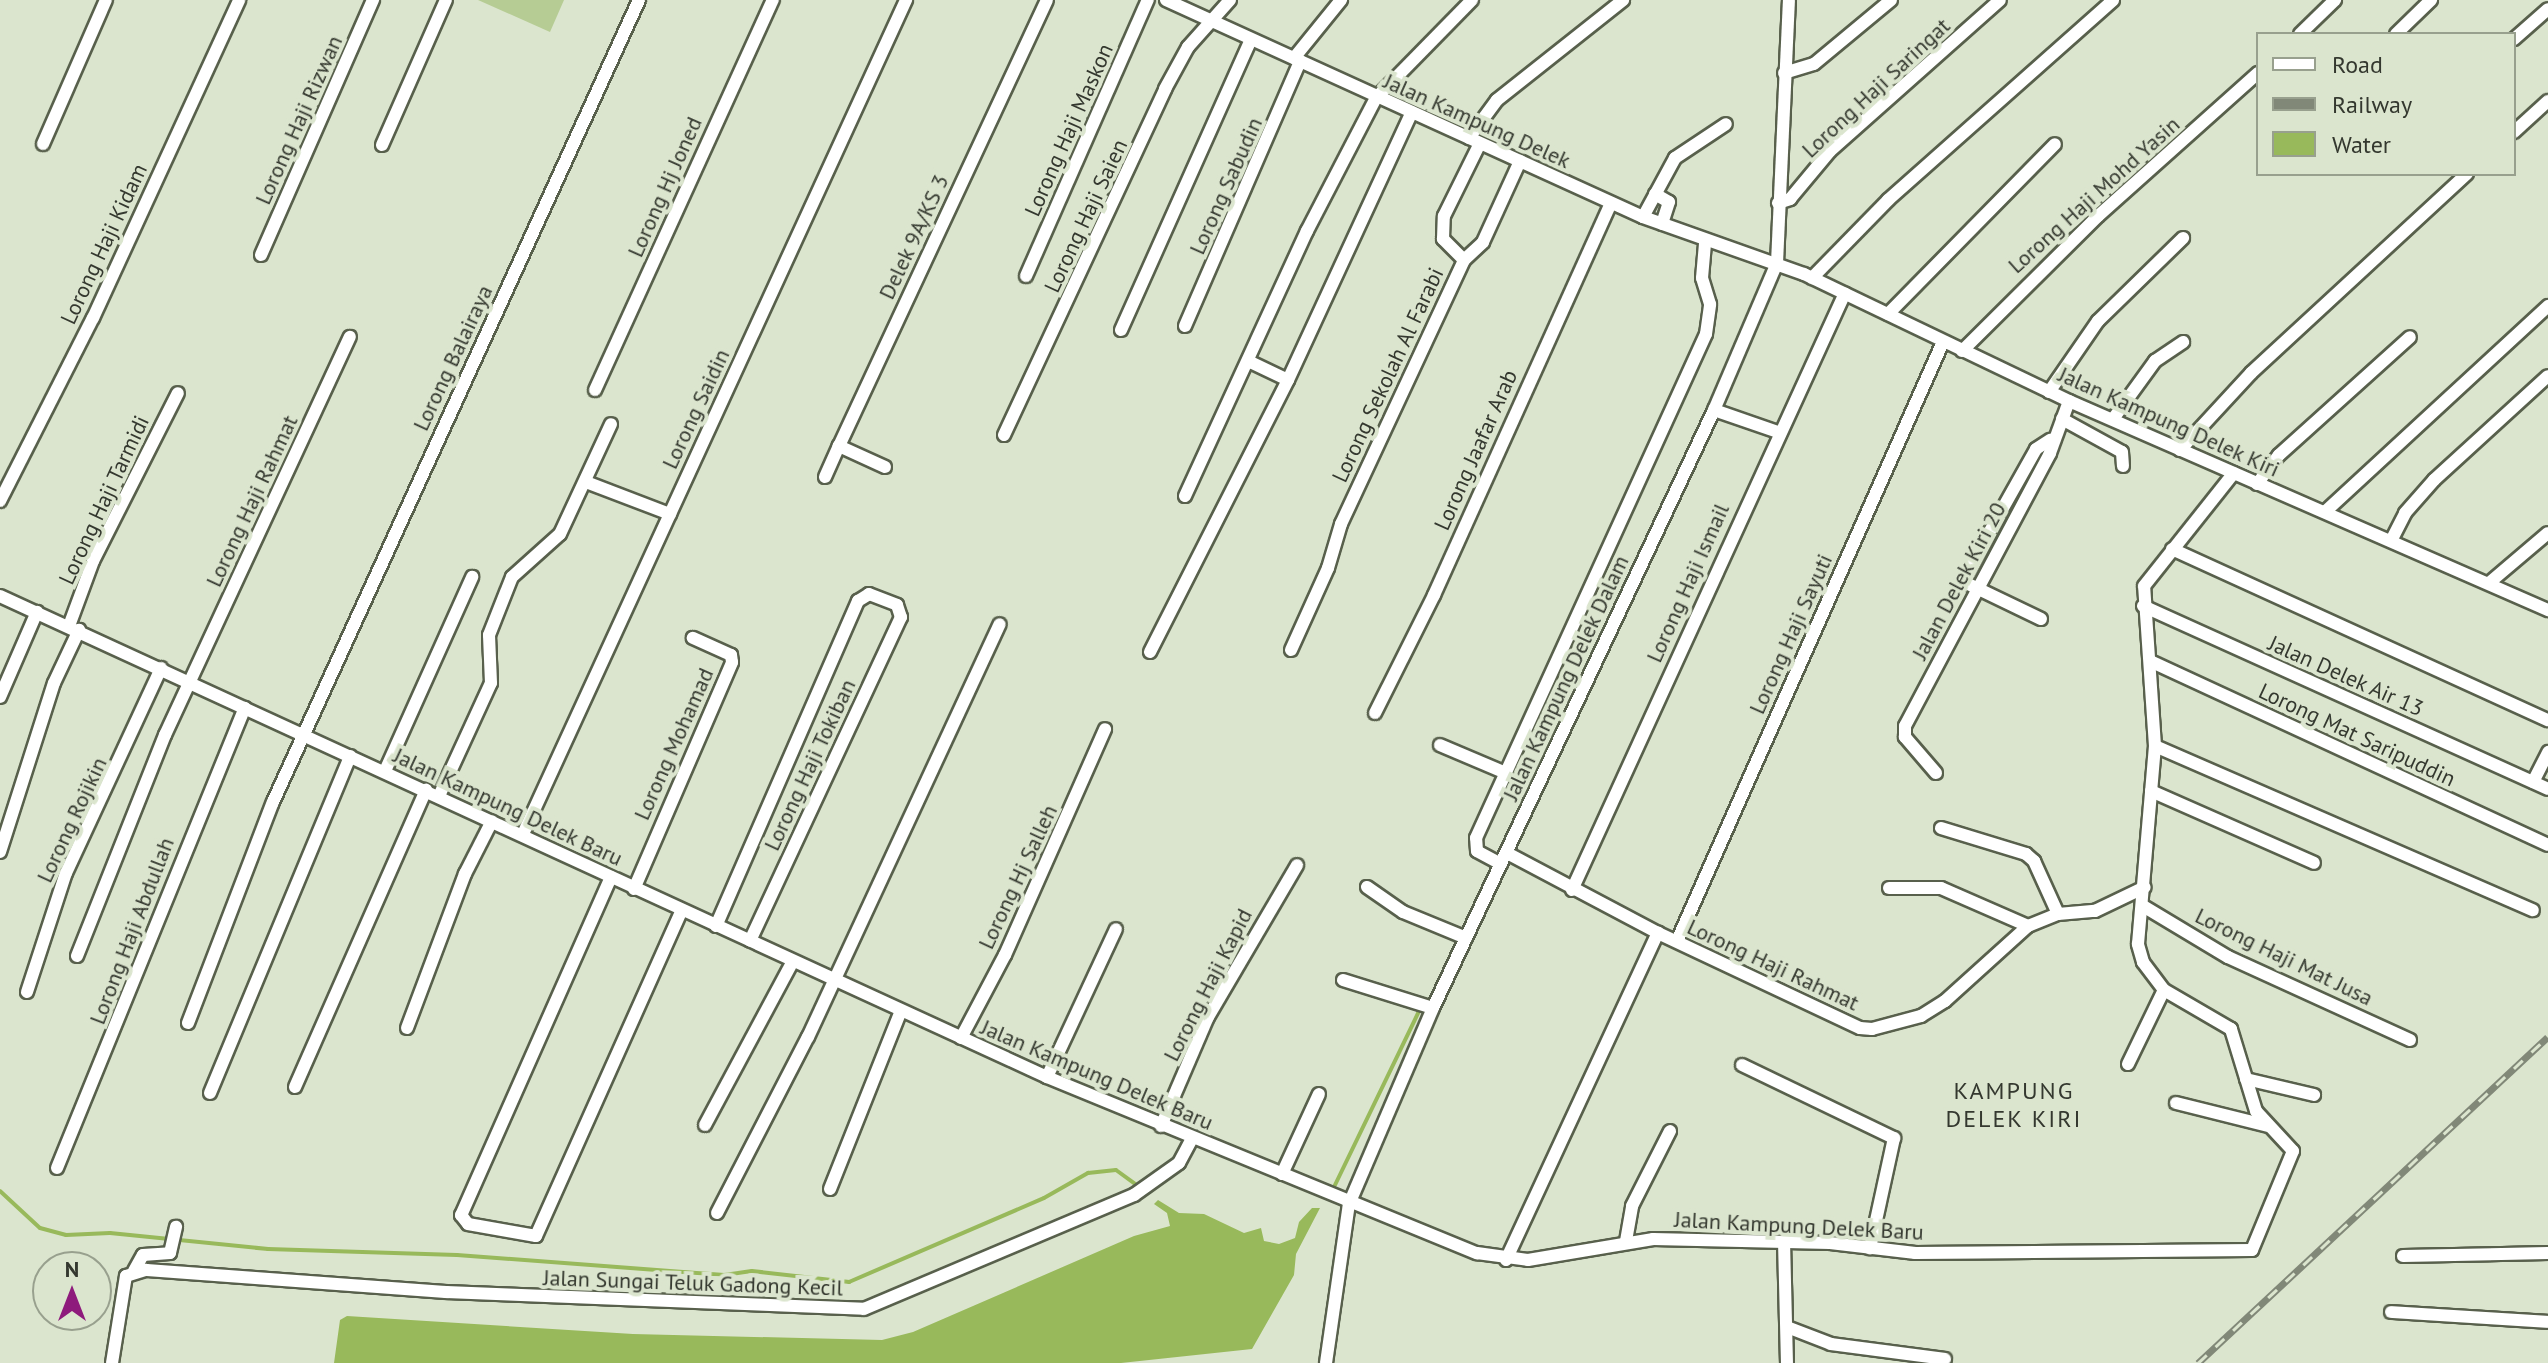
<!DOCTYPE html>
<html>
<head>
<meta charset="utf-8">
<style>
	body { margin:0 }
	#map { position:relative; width:2548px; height:1363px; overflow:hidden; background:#dbe5ce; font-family:"PT Sans",sans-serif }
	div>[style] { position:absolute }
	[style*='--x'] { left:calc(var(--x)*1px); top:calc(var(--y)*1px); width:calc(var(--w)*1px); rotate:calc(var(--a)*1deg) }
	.green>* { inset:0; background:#b6cc94 }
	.water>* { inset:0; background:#98b95b }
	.stream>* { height:4px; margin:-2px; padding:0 2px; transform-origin:2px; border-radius:2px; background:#98b95b }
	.roads { filter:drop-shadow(2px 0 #58604c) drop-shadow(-2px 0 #58604c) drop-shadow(0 2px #58604c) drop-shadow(0 -2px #58604c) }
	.street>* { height:12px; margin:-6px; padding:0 6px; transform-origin:6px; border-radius:6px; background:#fff }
	.rail>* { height:7px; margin-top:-3.5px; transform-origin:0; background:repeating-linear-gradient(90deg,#dbe5ce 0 12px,#818878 0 24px); box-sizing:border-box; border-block:2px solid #818878 }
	span { translate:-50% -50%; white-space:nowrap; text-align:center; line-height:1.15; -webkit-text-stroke:8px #dbe5ce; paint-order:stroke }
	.street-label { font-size:22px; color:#34382f }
	.neighbourhood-label { font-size:24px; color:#34382f; letter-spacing:2px }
	.legend { position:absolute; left:2256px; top:32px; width:260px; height:144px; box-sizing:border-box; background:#dbe5ce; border:2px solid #98a08e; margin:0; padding:10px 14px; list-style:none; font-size:24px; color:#34382f }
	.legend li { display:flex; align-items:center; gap:16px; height:40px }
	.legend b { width:40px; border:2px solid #98a08e }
	.north { position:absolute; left:32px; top:1251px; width:80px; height:80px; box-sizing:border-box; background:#dbe5ce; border:2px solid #98a08e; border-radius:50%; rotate:0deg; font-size:22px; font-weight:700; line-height:32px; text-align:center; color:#34382f }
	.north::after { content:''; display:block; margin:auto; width:28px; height:36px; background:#8e1b7c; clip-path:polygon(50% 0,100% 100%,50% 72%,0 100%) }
</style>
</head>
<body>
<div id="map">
	<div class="green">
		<i style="clip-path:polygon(478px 0,564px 0,550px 32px)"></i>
	</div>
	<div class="water">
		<i style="clip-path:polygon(1158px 1200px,1179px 1213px,1204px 1214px,1244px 1233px,1261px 1228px,1264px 1241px,1279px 1244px,1295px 1238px,1299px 1222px,1312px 1208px,1320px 1208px,1296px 1254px,1294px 1275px,1252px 1349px,1121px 1363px,334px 1363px,340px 1320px,347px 1316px,633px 1334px,882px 1340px,913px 1332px,1134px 1236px,1170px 1226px,1167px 1213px,1154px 1204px)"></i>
	</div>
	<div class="stream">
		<i style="--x:1335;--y:1185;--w:193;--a:-64.2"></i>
		<i style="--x:0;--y:1191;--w:54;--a:42.8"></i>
		<i style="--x:40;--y:1228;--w:27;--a:15"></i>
		<i style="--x:66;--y:1235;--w:44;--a:-2.6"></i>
		<i style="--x:110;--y:1233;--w:159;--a:5.8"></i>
		<i style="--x:268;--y:1249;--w:189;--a:1.8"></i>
		<i style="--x:457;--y:1255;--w:268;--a:4.3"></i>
		<i style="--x:724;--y:1275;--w:28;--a:-8"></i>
		<i style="--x:752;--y:1271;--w:98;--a:6.5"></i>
		<i style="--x:849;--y:1282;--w:212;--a:-23.3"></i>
		<i style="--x:1044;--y:1198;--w:51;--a:-29.6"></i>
		<i style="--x:1088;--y:1173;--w:28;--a:-6"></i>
		<i style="--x:1116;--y:1170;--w:24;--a:36"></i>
	</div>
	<div class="roads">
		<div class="street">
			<i style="--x:1166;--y:0;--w:524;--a:24.46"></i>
			<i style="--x:1643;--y:217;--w:171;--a:19.5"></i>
			<i style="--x:1804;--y:274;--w:294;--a:25.6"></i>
			<i style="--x:2069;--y:401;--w:523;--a:23.57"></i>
			<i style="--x:2300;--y:34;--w:49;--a:-44.2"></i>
			<i style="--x:2396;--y:34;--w:49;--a:-44.2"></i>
			<i style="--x:2514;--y:39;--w:45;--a:-41.4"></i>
			<i style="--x:1294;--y:58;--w:75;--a:-51"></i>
			<i style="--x:1784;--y:73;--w:31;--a:-17"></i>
			<i style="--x:1814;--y:64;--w:100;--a:-39.7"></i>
			<i style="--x:2514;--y:132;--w:46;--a:-42.4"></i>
			<i style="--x:1469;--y:138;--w:47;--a:-53.6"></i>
			<i style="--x:1497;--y:100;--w:161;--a:-38.4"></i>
			<i style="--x:43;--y:144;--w:157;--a:-66.4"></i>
			<i style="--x:382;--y:145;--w:158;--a:-66.2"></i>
			<i style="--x:1655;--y:194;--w:16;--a:30"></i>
			<i style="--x:1669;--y:202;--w:23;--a:108"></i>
			<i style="--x:1778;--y:203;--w:13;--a:-18"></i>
			<i style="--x:1790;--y:199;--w:62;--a:-50.2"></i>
			<i style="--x:1830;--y:151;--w:227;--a:-41.6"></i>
			<i style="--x:1643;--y:217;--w:67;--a:-61.5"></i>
			<i style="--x:1675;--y:158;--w:61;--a:-33.7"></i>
			<i style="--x:261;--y:255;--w:279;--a:-66.3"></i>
			<i style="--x:1464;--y:260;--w:30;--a:-135"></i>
			<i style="--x:1443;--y:239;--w:23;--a:-88"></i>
			<i style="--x:1444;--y:216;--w:81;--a:-63.7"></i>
			<i style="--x:1026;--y:276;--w:302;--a:-66.2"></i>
			<i style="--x:1812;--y:278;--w:109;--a:-45.7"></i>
			<i style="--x:1888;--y:200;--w:301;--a:-41.6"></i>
			<i style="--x:1888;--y:314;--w:238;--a:-45.5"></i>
			<i style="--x:1185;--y:326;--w:289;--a:-66.5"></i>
			<i style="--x:1121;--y:330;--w:318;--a:-65.9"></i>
			<i style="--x:1962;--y:351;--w:192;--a:-44.8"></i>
			<i style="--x:2098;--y:216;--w:215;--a:-41.8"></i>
			<i style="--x:1248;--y:361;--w:44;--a:25.4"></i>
			<i style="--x:595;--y:390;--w:429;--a:-65.5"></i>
			<i style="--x:2049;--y:392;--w:86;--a:-55.4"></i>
			<i style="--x:2098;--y:321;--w:119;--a:-44.3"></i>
			<i style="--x:1714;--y:410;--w:68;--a:19"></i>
			<i style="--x:2062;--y:419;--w:68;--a:28.8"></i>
			<i style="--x:2122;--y:452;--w:14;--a:86"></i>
			<i style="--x:2113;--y:419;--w:72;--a:-54.1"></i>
			<i style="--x:2155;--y:361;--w:34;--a:-34"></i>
			<i style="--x:1004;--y:435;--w:382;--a:-65"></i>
			<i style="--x:1165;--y:89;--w:48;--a:-61.3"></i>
			<i style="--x:1188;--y:47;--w:63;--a:-48.2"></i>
			<i style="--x:2180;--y:450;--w:105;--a:-47.3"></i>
			<i style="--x:2251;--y:373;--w:294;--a:-42.7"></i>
			<i style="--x:885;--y:467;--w:51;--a:-155.5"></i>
			<i style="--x:839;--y:446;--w:492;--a:-65"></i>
			<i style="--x:825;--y:477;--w:34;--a:-66"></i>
			<i style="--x:586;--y:482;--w:90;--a:20.9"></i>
			<i style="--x:2257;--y:484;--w:36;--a:-53"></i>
			<i style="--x:2279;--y:455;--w:176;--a:-42"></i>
			<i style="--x:1185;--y:496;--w:292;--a:-65.3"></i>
			<i style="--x:1307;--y:231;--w:150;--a:-62.6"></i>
			<i style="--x:1376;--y:98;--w:137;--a:-45.6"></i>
			<i style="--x:0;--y:501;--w:205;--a:-63.1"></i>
			<i style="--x:93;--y:318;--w:350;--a:-65.3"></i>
			<i style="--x:2327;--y:510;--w:301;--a:-42.7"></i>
			<i style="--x:2392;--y:539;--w:29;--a:-63"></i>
			<i style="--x:2405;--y:513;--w:44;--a:-48.7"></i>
			<i style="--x:2434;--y:480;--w:154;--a:-42.4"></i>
			<i style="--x:2172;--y:549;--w:413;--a:24.5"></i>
			<i style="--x:2489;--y:583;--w:77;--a:-40.3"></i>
			<i style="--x:0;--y:596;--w:1152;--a:24.67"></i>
			<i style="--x:1047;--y:1077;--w:465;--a:22.3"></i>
			<i style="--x:1477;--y:1253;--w:51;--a:7.8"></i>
			<i style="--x:1528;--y:1260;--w:127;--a:-9.5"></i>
			<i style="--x:1653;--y:1239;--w:177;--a:1.3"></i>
			<i style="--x:1830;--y:1243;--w:86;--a:6.7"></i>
			<i style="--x:1915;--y:1253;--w:337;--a:-0.5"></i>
			<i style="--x:2252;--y:1250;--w:107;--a:-67.5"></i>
			<i style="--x:2293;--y:1151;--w:54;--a:-132.8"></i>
			<i style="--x:2256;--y:1111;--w:86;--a:-107"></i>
			<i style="--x:2231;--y:1029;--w:78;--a:-149.8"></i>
			<i style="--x:2164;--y:990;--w:35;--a:-127"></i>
			<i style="--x:2143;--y:962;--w:19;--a:-106"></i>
			<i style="--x:2138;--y:944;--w:199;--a:-85.1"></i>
			<i style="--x:2155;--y:746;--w:160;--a:-93.9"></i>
			<i style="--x:2144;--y:586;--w:144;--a:-51.5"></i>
			<i style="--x:2143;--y:606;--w:444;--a:24.3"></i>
			<i style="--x:2041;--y:619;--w:88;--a:-154.3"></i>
			<i style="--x:1962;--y:581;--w:151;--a:-60.7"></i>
			<i style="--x:2036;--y:449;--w:17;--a:-33"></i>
			<i style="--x:69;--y:626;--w:69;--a:-69.7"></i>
			<i style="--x:93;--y:561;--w:188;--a:-63.2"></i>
			<i style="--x:1291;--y:650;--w:90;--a:-65.7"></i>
			<i style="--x:1328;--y:568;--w:46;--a:-73.5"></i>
			<i style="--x:1341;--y:524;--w:291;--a:-65"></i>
			<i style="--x:1464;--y:260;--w:26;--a:-43"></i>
			<i style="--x:1483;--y:242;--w:89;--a:-65.4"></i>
			<i style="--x:1150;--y:652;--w:305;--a:-63.1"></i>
			<i style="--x:1288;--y:380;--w:295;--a:-65.2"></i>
			<i style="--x:2150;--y:661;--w:438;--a:24.8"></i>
			<i style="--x:0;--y:697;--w:93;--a:-66.5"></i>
			<i style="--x:1375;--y:713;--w:132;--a:-63.4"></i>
			<i style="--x:1434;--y:595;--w:430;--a:-65.7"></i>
			<i style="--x:1440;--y:745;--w:72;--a:23"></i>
			<i style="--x:2155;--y:746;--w:412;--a:23.5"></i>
			<i style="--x:385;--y:771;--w:213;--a:-65.8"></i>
			<i style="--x:1936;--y:773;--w:48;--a:-130.7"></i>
			<i style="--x:1905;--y:737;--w:11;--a:-90"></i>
			<i style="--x:1905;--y:726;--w:309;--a:-62"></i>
			<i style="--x:2050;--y:453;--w:55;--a:-69.9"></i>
			<i style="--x:2533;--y:782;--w:34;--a:-63"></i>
			<i style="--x:2151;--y:791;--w:178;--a:23.8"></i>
			<i style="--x:439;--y:796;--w:124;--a:-65.3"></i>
			<i style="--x:491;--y:683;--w:48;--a:-92.4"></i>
			<i style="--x:489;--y:635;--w:62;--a:-68.4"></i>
			<i style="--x:512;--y:577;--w:64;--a:-41.9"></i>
			<i style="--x:560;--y:534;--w:121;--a:-65.1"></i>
			<i style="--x:1941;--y:828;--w:89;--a:17"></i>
			<i style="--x:2026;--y:854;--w:11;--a:41"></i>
			<i style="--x:2034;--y:861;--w:58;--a:65.6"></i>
			<i style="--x:523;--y:834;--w:918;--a:-65.33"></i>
			<i style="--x:0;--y:852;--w:177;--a:-72.3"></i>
			<i style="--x:54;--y:683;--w:59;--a:-64.7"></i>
			<i style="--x:1507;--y:853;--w:171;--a:27.9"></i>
			<i style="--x:1658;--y:933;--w:223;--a:25.2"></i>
			<i style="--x:1860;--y:1028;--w:12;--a:5"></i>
			<i style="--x:1872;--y:1029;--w:51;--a:-14.9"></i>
			<i style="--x:1921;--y:1016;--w:28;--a:-32"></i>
			<i style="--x:1945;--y:1001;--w:112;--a:-42.1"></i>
			<i style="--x:2028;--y:926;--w:32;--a:-22"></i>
			<i style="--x:2058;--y:914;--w:37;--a:-5"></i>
			<i style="--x:2095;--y:911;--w:55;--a:-25.6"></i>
			<i style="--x:1501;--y:864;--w:27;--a:-152"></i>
			<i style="--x:1477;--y:851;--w:13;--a:-94"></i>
			<i style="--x:1476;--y:838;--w:554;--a:-65.47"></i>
			<i style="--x:1706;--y:334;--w:30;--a:-82"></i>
			<i style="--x:1710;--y:304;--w:27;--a:-107"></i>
			<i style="--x:1702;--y:278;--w:37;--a:-85"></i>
			<i style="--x:611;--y:877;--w:370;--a:113.9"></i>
			<i style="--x:461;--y:1215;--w:11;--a:52"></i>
			<i style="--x:468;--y:1224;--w:69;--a:10"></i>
			<i style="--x:536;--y:1236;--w:357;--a:-65.9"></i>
			<i style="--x:1367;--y:887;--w:44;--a:34.8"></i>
			<i style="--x:1403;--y:912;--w:68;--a:22.4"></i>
			<i style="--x:1889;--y:888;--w:52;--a:0"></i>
			<i style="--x:1941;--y:888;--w:95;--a:23.6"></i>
			<i style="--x:634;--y:889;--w:247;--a:-66.6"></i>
			<i style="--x:732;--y:662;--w:7;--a:-98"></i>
			<i style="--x:731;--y:655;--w:42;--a:-155.9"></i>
			<i style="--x:1572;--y:890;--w:656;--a:-65.43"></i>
			<i style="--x:2143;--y:906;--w:99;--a:31"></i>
			<i style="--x:2228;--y:957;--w:200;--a:24.5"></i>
			<i style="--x:716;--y:926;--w:355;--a:-66.4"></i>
			<i style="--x:858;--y:601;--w:13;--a:-32"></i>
			<i style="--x:869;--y:594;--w:30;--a:21"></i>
			<i style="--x:897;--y:605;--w:13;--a:72"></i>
			<i style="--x:901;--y:617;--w:357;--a:115"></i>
			<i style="--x:1677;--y:941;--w:655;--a:-66.06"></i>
			<i style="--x:77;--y:956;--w:238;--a:-68.3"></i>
			<i style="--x:165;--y:735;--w:439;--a:-65.1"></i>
			<i style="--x:1343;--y:980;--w:94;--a:17.3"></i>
			<i style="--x:27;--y:992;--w:125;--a:-71.9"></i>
			<i style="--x:66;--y:873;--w:226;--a:-65.1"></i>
			<i style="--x:188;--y:1023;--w:237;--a:-69"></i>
			<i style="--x:273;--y:802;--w:882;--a:-65.47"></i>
			<i style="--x:407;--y:1028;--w:165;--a:-69.4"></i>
			<i style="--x:465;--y:874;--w:59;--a:-63"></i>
			<i style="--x:961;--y:1038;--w:94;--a:-62.1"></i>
			<i style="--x:1005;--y:955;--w:247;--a:-66.1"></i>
			<i style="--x:2128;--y:1064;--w:82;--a:-64.1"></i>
			<i style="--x:1742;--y:1065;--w:169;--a:25.7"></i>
			<i style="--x:1894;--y:1138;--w:113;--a:102.3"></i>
			<i style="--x:1047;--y:1077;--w:163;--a:-65"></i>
			<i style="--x:2246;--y:1079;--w:70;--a:13.2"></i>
			<i style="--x:295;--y:1087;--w:325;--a:-66.2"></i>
			<i style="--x:210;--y:1093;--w:365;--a:-67.4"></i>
			<i style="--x:2176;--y:1103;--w:95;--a:14"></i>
			<i style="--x:705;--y:1125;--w:186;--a:-61.8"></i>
			<i style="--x:1161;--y:1126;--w:119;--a:-66.7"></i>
			<i style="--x:1208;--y:1017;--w:176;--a:-59.6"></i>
			<i style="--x:57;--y:1168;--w:497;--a:-67.8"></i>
			<i style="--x:1282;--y:1174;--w:88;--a:-65.2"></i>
			<i style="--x:830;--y:1189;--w:192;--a:-68.3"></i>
			<i style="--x:717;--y:1213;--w:198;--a:-62.7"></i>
			<i style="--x:808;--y:1037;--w:455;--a:-65.1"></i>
			<i style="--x:1626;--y:1241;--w:36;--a:-80"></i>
			<i style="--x:1632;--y:1206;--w:84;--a:-63.1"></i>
			<i style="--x:1784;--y:1241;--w:122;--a:88.6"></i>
			<i style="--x:2403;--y:1256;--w:145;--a:-1.2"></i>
			<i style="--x:1506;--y:1260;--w:361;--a:-65.1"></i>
			<i style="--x:134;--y:1271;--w:18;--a:-61"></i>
			<i style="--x:143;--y:1255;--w:27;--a:-4"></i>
			<i style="--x:170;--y:1253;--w:27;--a:-77"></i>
			<i style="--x:2391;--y:1312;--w:157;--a:3.6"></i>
			<i style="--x:1787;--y:1327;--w:47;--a:21.1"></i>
			<i style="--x:1831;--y:1344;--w:115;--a:7.5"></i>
			<i style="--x:112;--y:1363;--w:88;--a:-80.9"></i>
			<i style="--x:126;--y:1276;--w:21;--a:-17"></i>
			<i style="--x:146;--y:1270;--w:301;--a:4.2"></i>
			<i style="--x:446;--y:1292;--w:418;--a:2.3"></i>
			<i style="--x:864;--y:1309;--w:293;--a:-22.9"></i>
			<i style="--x:1134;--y:1195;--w:55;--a:-35.4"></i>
			<i style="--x:1179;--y:1163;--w:27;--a:-62"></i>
			<i style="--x:1326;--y:1363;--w:161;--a:-81.8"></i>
			<i style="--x:1349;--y:1204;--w:213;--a:-66.8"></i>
			<i style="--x:1433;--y:1008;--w:661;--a:-64.83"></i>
			<i style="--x:1714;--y:410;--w:160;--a:-66.8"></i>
			<i style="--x:1777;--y:263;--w:263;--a:-87.4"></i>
		</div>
	</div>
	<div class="rail">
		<i style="--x:2198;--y:1363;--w:478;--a:-43"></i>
	</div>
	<div class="street-label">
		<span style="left:1876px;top:88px;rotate:-43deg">Lorong Haji Saringat</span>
		<span style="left:299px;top:120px;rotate:-66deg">Lorong Haji Rizwan</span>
		<span style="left:1477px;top:121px;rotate:24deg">Jalan Kampung Delek</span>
		<span style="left:1069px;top:130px;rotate:-66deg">Lorong Haji Maskon</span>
		<span style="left:1226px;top:186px;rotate:-66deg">Lorong Sabudin</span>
		<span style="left:665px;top:187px;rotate:-66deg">Lorong Hj Joned</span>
		<span style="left:2094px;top:195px;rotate:-42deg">Lorong Haji Mohd Yasin</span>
		<span style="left:1086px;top:216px;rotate:-65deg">Lorong Haji Saien</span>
		<span style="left:914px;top:237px;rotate:-65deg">Delek 9A/KS 3</span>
		<span style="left:104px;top:244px;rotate:-65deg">Lorong Haji Kidam</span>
		<span style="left:453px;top:358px;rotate:-65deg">Lorong Balairaya</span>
		<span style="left:1388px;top:375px;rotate:-65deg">Lorong Sekolah Al Farabi</span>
		<span style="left:696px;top:409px;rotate:-65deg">Lorong Saidin</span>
		<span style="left:2169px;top:422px;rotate:24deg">Jalan Kampung Delek Kiri</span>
		<span style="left:1476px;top:450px;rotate:-66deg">Lorong Jaafar Arab</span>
		<span style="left:104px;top:500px;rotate:-65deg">Lorong Haji Tarmidi</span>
		<span style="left:252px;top:501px;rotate:-65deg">Lorong Haji Rahmat</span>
		<span style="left:1959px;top:581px;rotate:-62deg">Jalan Delek Kiri 20</span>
		<span style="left:1688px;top:583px;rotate:-66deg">Lorong Haji Ismail</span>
		<span style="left:1791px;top:634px;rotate:-66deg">Lorong Haji Sayuti</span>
		<span style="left:2346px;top:676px;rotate:24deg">Jalan Delek Air 13</span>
		<span style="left:1566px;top:678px;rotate:-65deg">Jalan Kampung Delek Dalam</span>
		<span style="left:2357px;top:735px;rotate:25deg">Lorong Mat Saripuddin</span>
		<span style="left:674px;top:744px;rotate:-66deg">Lorong Mohamad</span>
		<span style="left:810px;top:765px;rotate:-65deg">Lorong Haji Tokiban</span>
		<span style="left:508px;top:807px;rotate:25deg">Jalan Kampung Delek Baru</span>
		<span style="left:72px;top:820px;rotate:-65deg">Lorong Rojikin</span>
		<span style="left:1018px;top:877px;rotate:-65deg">Lorong Hj Salleh</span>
		<span style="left:132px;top:931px;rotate:-69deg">Lorong Haji Abdullah</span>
		<span style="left:2284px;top:957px;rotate:26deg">Lorong Haji Mat Jusa</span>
		<span style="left:1773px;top:965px;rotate:25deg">Lorong Haji Rahmat</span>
		<span style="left:1208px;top:985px;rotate:-63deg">Lorong Haji Kapid</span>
		<span style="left:1097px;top:1075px;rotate:23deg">Jalan Kampung Delek Baru</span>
		<span style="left:1799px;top:1226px;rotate:3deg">Jalan Kampung Delek Baru</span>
		<span style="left:693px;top:1283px;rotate:2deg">Jalan Sungai Teluk Gadong Kecil</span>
	</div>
	<div class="neighbourhood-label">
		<span style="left:2014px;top:1105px">KAMPUNG<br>DELEK KIRI</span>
	</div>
	<ul class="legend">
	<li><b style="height:10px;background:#fff"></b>Road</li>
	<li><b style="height:10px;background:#818878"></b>Railway</li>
	<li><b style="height:22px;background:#98b95b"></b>Water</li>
	</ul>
	<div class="north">N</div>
</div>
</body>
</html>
